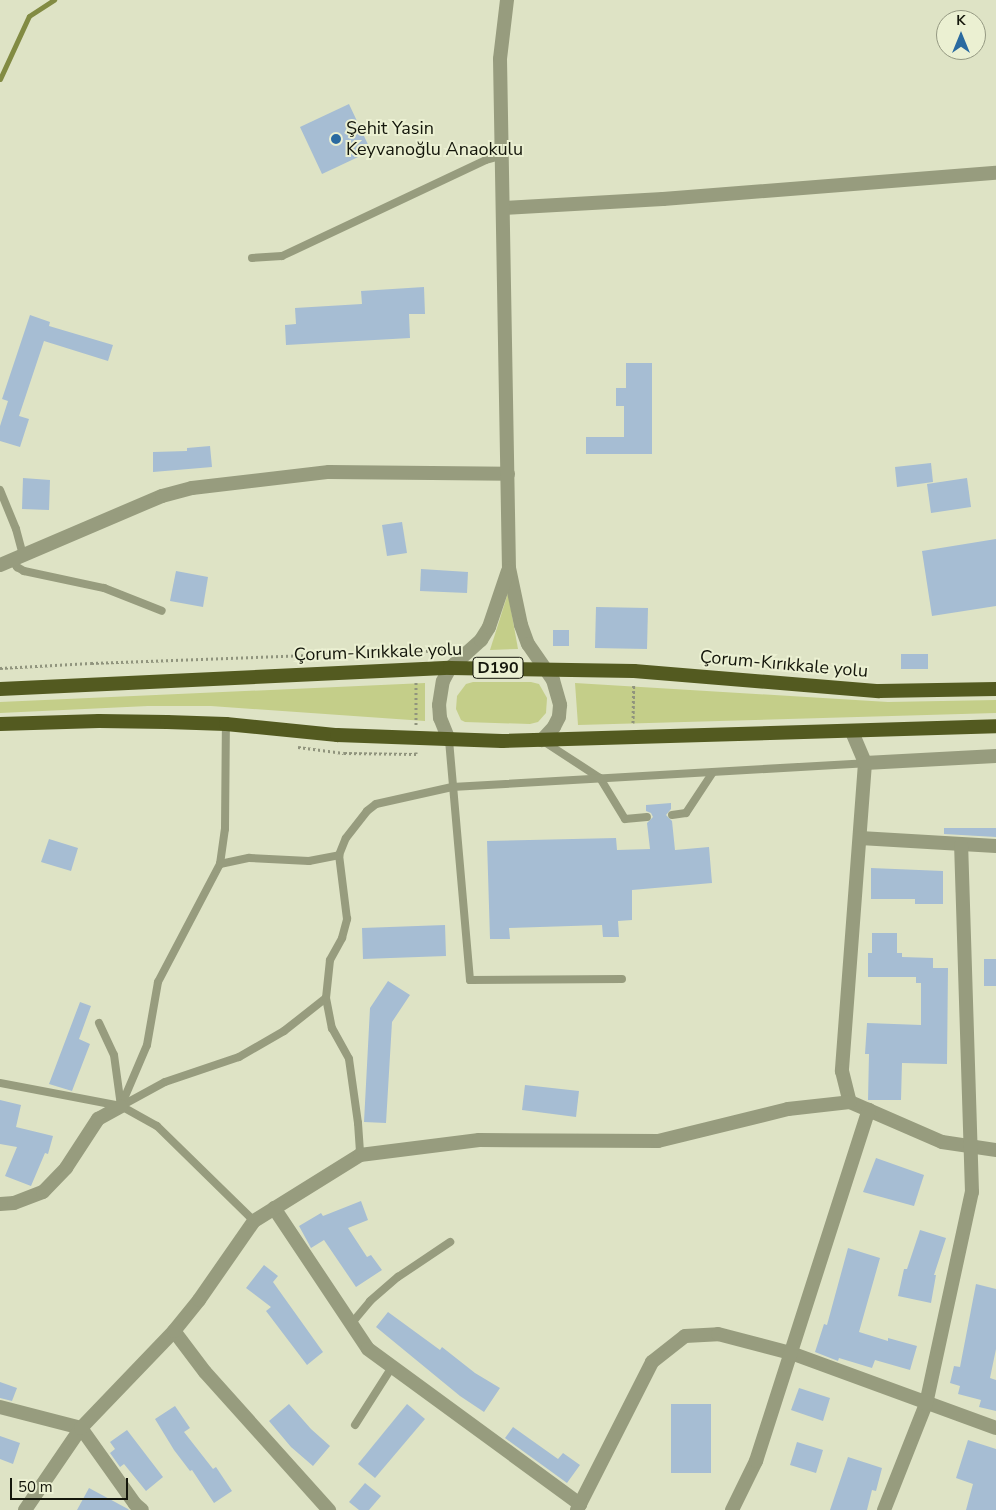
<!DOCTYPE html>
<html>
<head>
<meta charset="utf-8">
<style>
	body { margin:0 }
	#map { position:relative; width:996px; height:1510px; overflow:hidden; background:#dee3c5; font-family:"Nunito Sans",sans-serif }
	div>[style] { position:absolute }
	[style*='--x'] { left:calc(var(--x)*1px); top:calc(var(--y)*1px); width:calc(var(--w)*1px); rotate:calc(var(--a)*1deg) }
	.green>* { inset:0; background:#c4ce89 }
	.stream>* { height:5px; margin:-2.5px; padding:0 2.5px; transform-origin:2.5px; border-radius:2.5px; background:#828b43 }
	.building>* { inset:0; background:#a6bdd3 }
	.path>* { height:3px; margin-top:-1.5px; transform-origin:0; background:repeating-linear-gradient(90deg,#90947d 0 2.5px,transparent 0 5px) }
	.service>* { height:8px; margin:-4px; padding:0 4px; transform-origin:4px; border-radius:4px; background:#979c7e }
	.minor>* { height:14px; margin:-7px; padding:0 7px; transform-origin:7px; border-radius:7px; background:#979c7e }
	.tertiary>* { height:14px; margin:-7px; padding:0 7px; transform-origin:7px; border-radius:7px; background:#979c7e }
	.trunk>* { height:14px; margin:-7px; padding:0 7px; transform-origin:7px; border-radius:7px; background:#535a20 }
	.dots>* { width:14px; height:14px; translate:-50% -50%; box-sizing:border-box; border:2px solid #ebf0d2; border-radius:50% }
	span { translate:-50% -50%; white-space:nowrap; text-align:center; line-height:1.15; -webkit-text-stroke:4px #ebf0d2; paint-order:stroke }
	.shield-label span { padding:1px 4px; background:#ebf0d2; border:1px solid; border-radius:4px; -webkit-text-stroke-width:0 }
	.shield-label { font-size:16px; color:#14160b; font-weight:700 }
	.poi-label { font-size:18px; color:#14160b }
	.left { translate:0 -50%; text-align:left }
	.street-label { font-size:18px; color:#14160b }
	.north { position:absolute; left:936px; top:10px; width:50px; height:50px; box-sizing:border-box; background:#ebf0d2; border:1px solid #959982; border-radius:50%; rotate:0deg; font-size:14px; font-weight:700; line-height:20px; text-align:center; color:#14160b }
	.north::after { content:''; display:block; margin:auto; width:18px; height:22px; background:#2a6aa0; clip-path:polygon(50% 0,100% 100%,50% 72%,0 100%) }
	.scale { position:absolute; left:10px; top:1478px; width:118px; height:22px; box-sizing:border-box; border:2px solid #14160b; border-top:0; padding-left:6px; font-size:15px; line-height:18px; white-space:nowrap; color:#14160b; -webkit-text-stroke:4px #ebf0d2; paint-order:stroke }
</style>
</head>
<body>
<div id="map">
	<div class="green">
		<i style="clip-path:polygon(508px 593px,518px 649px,490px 650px)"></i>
		<i style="clip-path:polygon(473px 682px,531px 682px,539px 684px,547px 698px,546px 713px,538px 722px,530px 724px,465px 722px,461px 720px,456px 709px,457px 696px,466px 684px)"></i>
		<i style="clip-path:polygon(425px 683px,425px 721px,211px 706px,148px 706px,0 713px,0 702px)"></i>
		<i style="clip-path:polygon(575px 683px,888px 702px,996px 700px,996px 713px,578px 725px)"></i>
	</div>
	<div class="stream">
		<i style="--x:0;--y:79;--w:69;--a:-65.3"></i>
		<i style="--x:29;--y:16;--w:30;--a:-33"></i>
	</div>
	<div class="building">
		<i style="clip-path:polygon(349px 104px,371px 151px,322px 174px,300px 127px)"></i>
		<i style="clip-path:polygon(424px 287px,425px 314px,409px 314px,410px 338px,286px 345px,285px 325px,296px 324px,295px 308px,362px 304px,361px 291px)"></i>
		<i style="clip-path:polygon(30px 315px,50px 322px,49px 326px,113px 345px,108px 361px,44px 341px,19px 416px,29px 419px,20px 447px,0 441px,0 426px,8px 401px,2px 399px)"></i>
		<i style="clip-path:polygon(626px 363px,652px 363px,652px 454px,586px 454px,586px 437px,624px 437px,624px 406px,616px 406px,616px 388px,626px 388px)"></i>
		<i style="clip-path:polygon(210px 446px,212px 467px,153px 472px,153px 452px,187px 451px,187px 448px)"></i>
		<i style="clip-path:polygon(931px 463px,933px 482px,897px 487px,895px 467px)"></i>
		<i style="clip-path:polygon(23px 478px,50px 480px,49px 510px,22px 509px)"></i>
		<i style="clip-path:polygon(967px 478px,971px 507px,931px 513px,927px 484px)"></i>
		<i style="clip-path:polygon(402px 522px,407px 553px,387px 556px,382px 525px)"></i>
		<i style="clip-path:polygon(996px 539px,996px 606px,932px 616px,922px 551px)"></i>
		<i style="clip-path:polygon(421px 569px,468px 572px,467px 593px,420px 591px)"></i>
		<i style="clip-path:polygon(176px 571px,208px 577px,203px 607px,170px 601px)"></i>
		<i style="clip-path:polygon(596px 607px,648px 608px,647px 649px,595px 648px)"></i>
		<i style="clip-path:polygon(553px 630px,569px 630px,569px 646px,553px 646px)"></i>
		<i style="clip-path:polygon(901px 654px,928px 654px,928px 669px,901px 669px)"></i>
		<i style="clip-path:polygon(671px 803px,671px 809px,666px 815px,672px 821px,675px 850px,709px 847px,712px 883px,632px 890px,632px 920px,618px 921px,619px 937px,603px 937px,602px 925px,509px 928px,510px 939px,490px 939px,487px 841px,616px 838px,617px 850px,650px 849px,647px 823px,653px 817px,651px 813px,646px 811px,646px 805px)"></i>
		<i style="clip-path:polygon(944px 828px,996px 828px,996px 837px,944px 834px)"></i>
		<i style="clip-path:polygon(49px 839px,78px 848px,71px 871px,41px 862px)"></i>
		<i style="clip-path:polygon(871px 868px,943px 871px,943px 904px,915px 904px,915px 899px,871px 899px)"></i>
		<i style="clip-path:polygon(445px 925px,446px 956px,363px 959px,362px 928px)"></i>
		<i style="clip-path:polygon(872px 933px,897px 933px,897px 953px,902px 953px,902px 957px,933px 958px,933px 968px,948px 968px,947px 1064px,902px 1063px,901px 1100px,868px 1100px,869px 1054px,865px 1054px,867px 1023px,921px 1025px,921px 983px,916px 983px,916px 977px,868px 977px,868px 953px,872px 953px)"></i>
		<i style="clip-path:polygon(984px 959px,996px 959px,996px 986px,984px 986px)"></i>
		<i style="clip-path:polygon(388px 981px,410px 995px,392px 1022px,386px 1123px,364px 1122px,370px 1008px)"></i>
		<i style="clip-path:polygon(80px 1002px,91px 1006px,79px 1039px,90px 1044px,72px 1091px,49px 1084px)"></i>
		<i style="clip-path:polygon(525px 1085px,579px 1091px,576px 1117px,522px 1110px)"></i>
		<i style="clip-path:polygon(0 1100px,21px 1105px,16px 1127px,53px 1136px,48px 1154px,45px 1153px,31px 1186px,5px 1176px,17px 1147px,0 1144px)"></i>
		<i style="clip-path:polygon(876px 1158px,924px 1175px,914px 1206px,863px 1192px)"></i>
		<i style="clip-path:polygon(361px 1201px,368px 1220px,348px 1228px,367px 1257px,371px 1255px,382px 1270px,356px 1287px,324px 1240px,311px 1248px,299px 1226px,321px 1213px,323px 1216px)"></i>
		<i style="clip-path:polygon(920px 1230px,946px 1238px,934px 1275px,936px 1275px,931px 1303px,898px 1296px,904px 1269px,907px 1269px)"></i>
		<i style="clip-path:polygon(848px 1248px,880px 1258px,859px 1332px,888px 1341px,888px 1338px,917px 1346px,910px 1370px,875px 1360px,872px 1368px,839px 1358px,838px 1361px,815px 1352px,824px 1324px,827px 1325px)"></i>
		<i style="clip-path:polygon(264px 1265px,278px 1276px,273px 1282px,323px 1352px,307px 1365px,266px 1311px,271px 1307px,246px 1288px)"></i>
		<i style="clip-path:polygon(976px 1284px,996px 1289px,996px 1349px,990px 1378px,996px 1380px,996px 1411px,979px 1407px,981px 1400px,958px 1394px,960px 1386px,950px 1383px,954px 1366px,960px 1367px)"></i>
		<i style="clip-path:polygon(388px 1312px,440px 1350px,442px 1347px,475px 1373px,500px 1388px,484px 1412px,460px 1396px,376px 1327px)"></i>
		<i style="clip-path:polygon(0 1382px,17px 1388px,12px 1401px,0 1398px)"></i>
		<i style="clip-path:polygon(799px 1388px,830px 1398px,823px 1421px,791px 1410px)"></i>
		<i style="clip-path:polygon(289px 1404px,311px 1429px,330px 1446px,313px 1466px,291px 1447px,269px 1421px)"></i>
		<i style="clip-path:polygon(407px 1404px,425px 1419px,375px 1478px,358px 1464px)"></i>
		<i style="clip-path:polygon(671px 1404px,711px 1404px,711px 1473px,671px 1473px)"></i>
		<i style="clip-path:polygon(175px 1406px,190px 1428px,184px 1432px,213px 1469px,216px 1467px,232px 1491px,214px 1503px,192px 1470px,190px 1471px,174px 1450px,155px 1419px)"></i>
		<i style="clip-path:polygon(513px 1427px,558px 1459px,563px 1453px,580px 1465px,567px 1483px,505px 1438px)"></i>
		<i style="clip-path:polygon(127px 1430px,163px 1477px,146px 1491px,124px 1464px,120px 1467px,110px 1453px,115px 1449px,110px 1442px)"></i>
		<i style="clip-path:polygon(0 1436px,20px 1443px,13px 1464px,0 1459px)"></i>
		<i style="clip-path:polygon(968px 1440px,996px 1449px,996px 1510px,966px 1510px,973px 1484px,956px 1478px)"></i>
		<i style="clip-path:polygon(797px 1442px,823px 1450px,816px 1473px,790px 1465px)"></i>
		<i style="clip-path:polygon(848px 1457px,882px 1468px,876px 1491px,872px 1490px,867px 1510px,830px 1510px)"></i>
		<i style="clip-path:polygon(365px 1483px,381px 1496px,369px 1510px,359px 1510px,349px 1502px)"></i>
		<i style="clip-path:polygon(89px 1488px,128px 1509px,129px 1510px,77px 1510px)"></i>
	</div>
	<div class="path">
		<i style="--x:0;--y:668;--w:91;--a:-3.1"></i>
		<i style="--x:91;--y:663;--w:350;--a:-2.1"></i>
		<i style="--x:441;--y:650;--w:13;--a:-27"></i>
		<i style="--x:633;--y:723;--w:39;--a:-89"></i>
		<i style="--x:416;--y:725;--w:43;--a:-90"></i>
		<i style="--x:298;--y:747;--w:46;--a:7.4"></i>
		<i style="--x:344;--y:753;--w:72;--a:0.8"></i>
		<i style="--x:416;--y:754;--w:2;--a:-90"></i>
	</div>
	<div class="service">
		<i style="--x:252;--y:258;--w:30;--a:-4"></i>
		<i style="--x:282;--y:256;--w:225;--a:-25.2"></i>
		<i style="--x:486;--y:160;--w:15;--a:-16"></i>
		<i style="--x:0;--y:490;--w:42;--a:67.7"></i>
		<i style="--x:16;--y:529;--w:28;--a:75"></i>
		<i style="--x:12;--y:560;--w:9;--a:54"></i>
		<i style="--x:17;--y:567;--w:8;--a:30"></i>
		<i style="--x:24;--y:571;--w:82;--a:12"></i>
		<i style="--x:104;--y:588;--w:62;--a:21.6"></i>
		<i style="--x:449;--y:740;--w:241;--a:85"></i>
		<i style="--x:470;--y:980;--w:152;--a:-0.4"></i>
		<i style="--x:543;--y:741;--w:68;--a:33"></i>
		<i style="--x:600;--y:778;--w:48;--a:58.6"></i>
		<i style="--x:625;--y:819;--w:22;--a:-5"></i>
		<i style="--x:672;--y:815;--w:14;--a:-8"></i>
		<i style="--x:686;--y:813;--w:49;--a:-56.6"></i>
		<i style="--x:220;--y:864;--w:35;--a:-82"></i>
		<i style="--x:225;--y:829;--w:105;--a:-89.5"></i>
		<i style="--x:326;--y:998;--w:31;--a:79"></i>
		<i style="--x:332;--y:1028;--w:35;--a:61"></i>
		<i style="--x:349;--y:1059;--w:65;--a:82"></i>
		<i style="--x:358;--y:1123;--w:32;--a:86"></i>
		<i style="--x:99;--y:1023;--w:35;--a:65"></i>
		<i style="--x:114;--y:1055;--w:51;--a:82.2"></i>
		<i style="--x:121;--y:1106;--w:41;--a:29.1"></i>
		<i style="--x:157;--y:1126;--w:136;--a:44.4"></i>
		<i style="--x:0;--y:1083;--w:123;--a:10.8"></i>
		<i style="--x:121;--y:1106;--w:50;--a:-28.6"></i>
		<i style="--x:165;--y:1082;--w:78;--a:-18.7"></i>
		<i style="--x:239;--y:1057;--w:52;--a:-30"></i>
		<i style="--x:284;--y:1031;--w:53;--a:-38.2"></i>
		<i style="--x:326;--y:998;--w:38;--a:-84"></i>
		<i style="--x:330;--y:960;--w:25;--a:-61"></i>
		<i style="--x:342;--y:938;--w:20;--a:-75"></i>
		<i style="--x:347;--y:919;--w:64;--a:-97.1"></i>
		<i style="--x:339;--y:855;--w:18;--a:-68"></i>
		<i style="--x:346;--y:838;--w:34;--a:-52"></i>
		<i style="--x:367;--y:811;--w:11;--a:-38"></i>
		<i style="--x:376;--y:804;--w:78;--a:-12.6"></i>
		<i style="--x:452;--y:787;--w:414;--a:-3.3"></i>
		<i style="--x:121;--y:1106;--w:66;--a:-66.9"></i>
		<i style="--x:147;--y:1045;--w:64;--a:-80.1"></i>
		<i style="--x:158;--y:982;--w:133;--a:-62.3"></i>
		<i style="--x:220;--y:864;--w:30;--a:-12"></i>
		<i style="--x:249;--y:858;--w:60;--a:2.9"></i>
		<i style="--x:309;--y:861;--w:31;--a:-11"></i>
		<i style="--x:351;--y:1324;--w:30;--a:-50"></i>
		<i style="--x:370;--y:1301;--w:37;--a:-41"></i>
		<i style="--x:398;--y:1277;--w:63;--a:-33.9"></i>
		<i style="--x:355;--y:1425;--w:69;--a:-57.5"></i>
	</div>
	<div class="minor">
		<i style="--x:503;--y:208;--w:160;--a:-3.2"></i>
		<i style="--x:663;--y:199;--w:334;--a:-4.5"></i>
		<i style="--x:0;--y:565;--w:176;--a:-23.1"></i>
		<i style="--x:162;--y:496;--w:31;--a:-15"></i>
		<i style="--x:192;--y:488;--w:138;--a:-6.7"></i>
		<i style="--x:329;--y:472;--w:179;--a:0.6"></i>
		<i style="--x:852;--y:732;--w:34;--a:67"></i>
		<i style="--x:865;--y:763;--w:309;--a:94.3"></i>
		<i style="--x:842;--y:1071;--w:32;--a:76"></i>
		<i style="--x:850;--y:1102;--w:100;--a:23.5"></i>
		<i style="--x:942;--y:1142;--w:55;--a:8.4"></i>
		<i style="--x:865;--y:763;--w:131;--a:-3.1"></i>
		<i style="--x:860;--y:838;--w:136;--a:3.4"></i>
		<i style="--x:0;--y:1204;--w:14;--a:-4"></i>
		<i style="--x:14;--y:1203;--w:31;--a:-21"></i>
		<i style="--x:43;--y:1192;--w:33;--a:-46"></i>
		<i style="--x:66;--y:1168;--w:59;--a:-56.9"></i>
		<i style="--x:98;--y:1119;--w:26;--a:-29"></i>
		<i style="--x:274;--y:1208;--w:169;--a:56.3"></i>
		<i style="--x:368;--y:1349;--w:263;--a:36.2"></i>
		<i style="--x:174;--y:1331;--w:51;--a:52.9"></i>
		<i style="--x:205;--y:1372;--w:186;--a:48.1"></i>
		<i style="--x:0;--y:1407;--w:84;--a:14.5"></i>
		<i style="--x:81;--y:1428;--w:93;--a:54.6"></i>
		<i style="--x:135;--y:1504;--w:9;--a:41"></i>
		<i style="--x:25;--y:1510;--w:99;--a:-55.7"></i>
		<i style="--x:81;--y:1428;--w:134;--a:-46.2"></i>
		<i style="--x:174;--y:1331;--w:40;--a:-51"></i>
		<i style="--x:199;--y:1300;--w:96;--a:-55.2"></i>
		<i style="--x:254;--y:1221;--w:125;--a:-31.9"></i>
		<i style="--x:360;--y:1155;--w:120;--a:-7.2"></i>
		<i style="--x:479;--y:1140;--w:179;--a:0.3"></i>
		<i style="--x:658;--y:1141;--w:134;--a:-13.8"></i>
		<i style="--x:788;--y:1109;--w:62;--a:-6.4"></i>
		<i style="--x:577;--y:1510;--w:166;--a:-63.1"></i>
		<i style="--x:652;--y:1362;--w:42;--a:-38.2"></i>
		<i style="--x:685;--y:1336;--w:33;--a:-3"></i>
		<i style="--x:718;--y:1334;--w:75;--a:14.6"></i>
		<i style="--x:791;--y:1353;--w:218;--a:20.1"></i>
		<i style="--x:732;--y:1510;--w:55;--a:-63.9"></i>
		<i style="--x:756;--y:1461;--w:369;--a:-72.2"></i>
		<i style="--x:884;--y:1510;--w:114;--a:-68.4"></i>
		<i style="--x:926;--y:1404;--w:217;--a:-77.8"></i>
		<i style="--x:972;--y:1192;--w:347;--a:-91.8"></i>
	</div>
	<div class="tertiary">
		<i style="--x:507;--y:0;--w:59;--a:96.8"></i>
		<i style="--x:500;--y:59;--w:509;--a:88.99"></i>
		<i style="--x:509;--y:568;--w:58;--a:78.1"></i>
		<i style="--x:521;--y:625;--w:20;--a:70"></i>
		<i style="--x:528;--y:644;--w:44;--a:55.2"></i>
		<i style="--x:553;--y:680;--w:26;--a:74"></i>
		<i style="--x:560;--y:705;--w:12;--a:95"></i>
		<i style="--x:559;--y:717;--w:11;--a:117"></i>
		<i style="--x:554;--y:727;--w:18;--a:133"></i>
		<i style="--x:449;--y:740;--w:24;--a:-112"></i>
		<i style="--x:440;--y:718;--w:13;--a:-94"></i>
		<i style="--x:439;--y:705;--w:24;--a:-81"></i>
		<i style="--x:443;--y:681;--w:15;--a:-62"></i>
		<i style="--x:450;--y:668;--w:42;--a:-42.1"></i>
		<i style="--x:481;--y:640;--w:15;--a:-58"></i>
		<i style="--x:489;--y:627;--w:59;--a:-71.3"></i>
	</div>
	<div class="trunk">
		<i style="--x:0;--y:689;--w:450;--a:-2.7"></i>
		<i style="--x:450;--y:668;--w:184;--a:0.9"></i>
		<i style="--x:634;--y:671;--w:246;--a:4.7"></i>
		<i style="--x:879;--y:691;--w:117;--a:-1"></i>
		<i style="--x:0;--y:724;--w:99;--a:-1.7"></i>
		<i style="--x:99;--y:721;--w:68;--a:0.8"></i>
		<i style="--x:167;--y:722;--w:59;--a:1.9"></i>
		<i style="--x:226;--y:724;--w:112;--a:5.7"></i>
		<i style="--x:337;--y:735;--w:165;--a:2.1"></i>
		<i style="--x:502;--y:741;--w:494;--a:-1.7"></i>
	</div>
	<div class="dots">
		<i style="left:336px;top:139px;background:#2a6aa0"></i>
	</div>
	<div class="shield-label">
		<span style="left:498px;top:668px">D190</span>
	</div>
	<div class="poi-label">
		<span class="left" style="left:346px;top:139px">Şehit Yasin<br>Keyvanoğlu Anaokulu</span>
	</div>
	<div class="street-label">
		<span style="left:378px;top:652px;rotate:-2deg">Çorum-Kırıkkale yolu</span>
		<span style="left:784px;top:664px;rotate:5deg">Çorum-Kırıkkale yolu</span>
	</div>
	<div class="north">K</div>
	<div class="scale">50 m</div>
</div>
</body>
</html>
